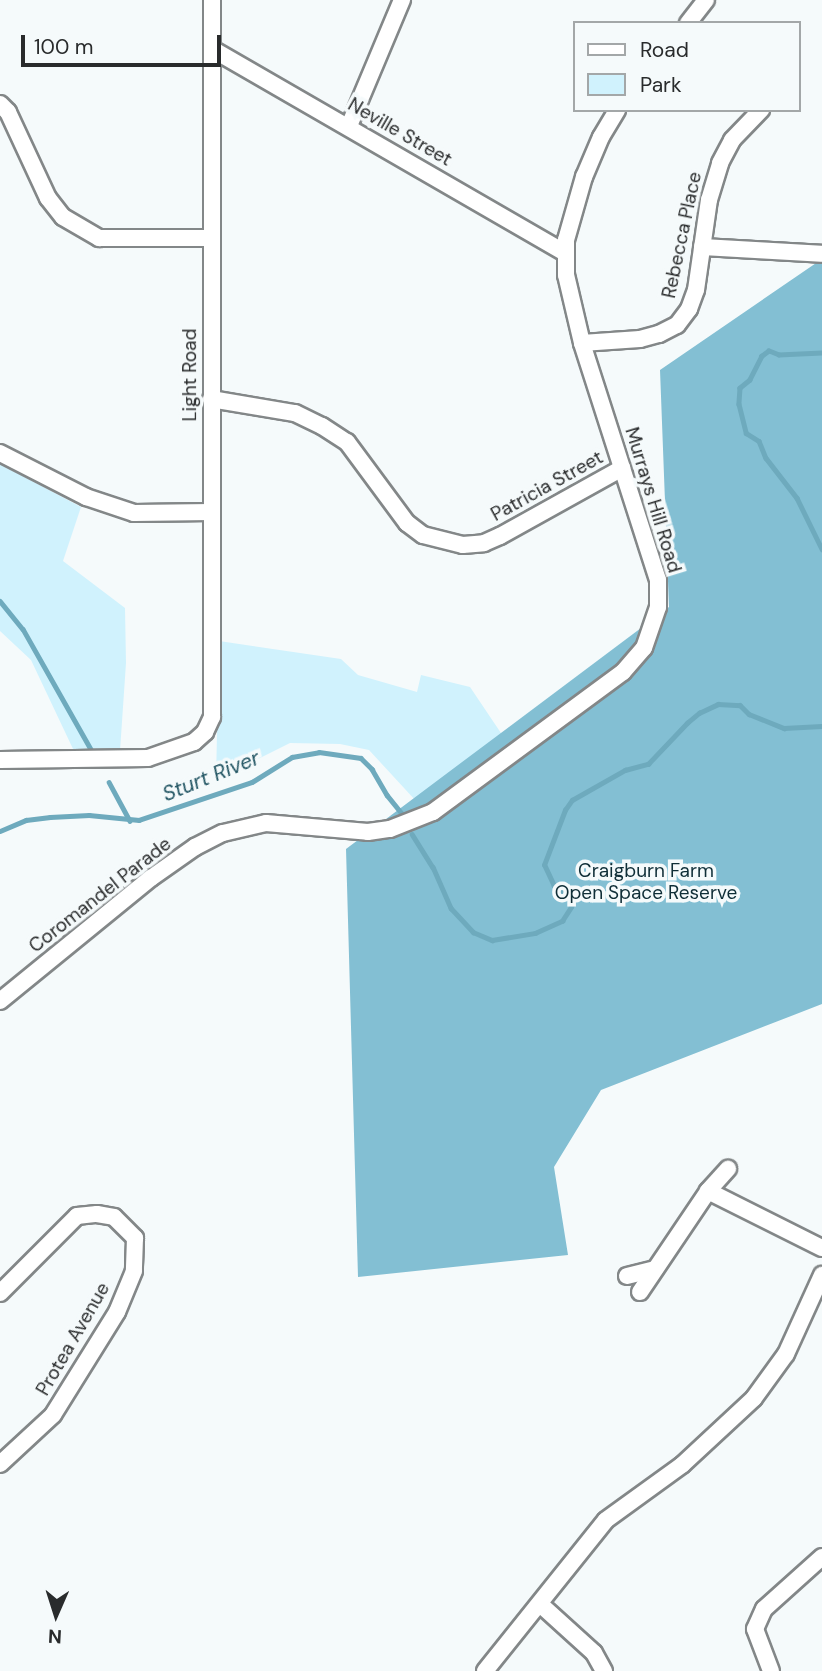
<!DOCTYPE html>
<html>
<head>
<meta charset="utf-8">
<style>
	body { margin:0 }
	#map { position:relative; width:822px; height:1671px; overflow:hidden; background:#f5fafb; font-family:"DM Sans",sans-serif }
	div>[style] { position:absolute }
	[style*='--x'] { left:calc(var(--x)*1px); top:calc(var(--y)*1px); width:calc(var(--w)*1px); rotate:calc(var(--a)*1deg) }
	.green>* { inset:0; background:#d0f2fd }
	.forest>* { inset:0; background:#83bfd3 }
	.stream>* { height:4.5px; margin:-2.25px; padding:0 2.25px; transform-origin:2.25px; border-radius:2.25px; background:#6eaabd }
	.roads { filter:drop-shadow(2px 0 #838788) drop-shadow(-2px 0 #838788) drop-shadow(0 2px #838788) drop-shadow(0 -2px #838788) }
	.minor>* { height:16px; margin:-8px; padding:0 8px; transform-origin:8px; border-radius:8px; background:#fff }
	span { translate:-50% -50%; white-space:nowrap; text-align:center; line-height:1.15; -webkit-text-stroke:7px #f5fafb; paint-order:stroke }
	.street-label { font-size:19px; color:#292b2c }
	.park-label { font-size:19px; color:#0f2e37 }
	.water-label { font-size:21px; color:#215462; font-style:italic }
	.legend { position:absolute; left:573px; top:21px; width:228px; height:91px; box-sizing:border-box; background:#f5fafb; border:2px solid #a3a7a8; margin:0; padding:9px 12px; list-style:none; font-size:21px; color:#292b2c }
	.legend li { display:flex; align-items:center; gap:14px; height:35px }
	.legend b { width:35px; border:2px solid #a3a7a8 }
	.north { position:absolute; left:21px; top:1580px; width:70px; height:70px; -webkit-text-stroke:5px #f5fafb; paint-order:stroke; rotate:183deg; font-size:19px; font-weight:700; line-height:28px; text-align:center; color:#292b2c }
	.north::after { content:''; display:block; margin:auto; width:24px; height:32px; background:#292b2c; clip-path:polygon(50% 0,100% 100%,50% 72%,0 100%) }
	.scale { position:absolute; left:21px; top:35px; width:200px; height:32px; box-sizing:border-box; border:4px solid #292b2c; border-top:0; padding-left:9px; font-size:21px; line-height:24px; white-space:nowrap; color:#292b2c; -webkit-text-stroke:5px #f5fafb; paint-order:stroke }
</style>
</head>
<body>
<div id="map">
	<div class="green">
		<i style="clip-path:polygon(0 464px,81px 507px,63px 561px,125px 608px,126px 663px,120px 751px,74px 751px,31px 660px,0 631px)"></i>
		<i style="clip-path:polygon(219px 641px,341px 659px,358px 675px,417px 692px,421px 675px,470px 687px,505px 739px,416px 801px,369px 750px,340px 744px,290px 743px,216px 780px)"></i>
	</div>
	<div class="forest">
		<i style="clip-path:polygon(822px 259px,822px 1004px,601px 1090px,554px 1167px,568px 1255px,358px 1277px,346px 849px,669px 607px,660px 370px)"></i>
	</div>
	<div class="stream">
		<i style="--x:822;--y:353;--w:43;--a:177.3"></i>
		<i style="--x:779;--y:355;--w:11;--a:-158"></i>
		<i style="--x:769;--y:351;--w:9;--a:144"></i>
		<i style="--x:762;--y:356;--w:27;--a:117"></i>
		<i style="--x:750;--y:380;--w:13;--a:141"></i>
		<i style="--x:740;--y:388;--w:16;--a:94"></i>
		<i style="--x:739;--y:404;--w:30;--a:76"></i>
		<i style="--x:746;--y:433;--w:15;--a:32"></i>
		<i style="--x:759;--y:441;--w:18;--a:68"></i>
		<i style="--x:766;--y:458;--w:51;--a:52.2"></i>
		<i style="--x:797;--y:498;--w:57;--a:63.9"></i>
		<i style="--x:0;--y:601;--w:36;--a:51"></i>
		<i style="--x:23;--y:629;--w:138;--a:60.5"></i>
		<i style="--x:109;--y:782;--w:44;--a:61.7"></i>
		<i style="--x:0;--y:831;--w:28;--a:-23"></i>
		<i style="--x:26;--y:820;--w:24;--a:-7"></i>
		<i style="--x:50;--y:817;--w:39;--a:-3"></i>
		<i style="--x:89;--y:815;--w:50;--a:5.7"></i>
		<i style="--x:139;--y:820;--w:119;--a:-18.6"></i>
		<i style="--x:252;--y:782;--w:47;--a:-32"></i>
		<i style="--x:292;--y:757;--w:27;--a:-10"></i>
		<i style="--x:319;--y:752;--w:42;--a:8.1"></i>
		<i style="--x:361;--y:758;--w:16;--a:45"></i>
		<i style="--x:372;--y:769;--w:30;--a:60"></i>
		<i style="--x:387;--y:795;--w:26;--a:51"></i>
		<i style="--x:412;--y:834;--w:39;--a:58"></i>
		<i style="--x:433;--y:867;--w:45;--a:66.3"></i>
		<i style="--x:451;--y:908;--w:33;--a:47"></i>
		<i style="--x:473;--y:932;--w:21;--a:23"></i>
		<i style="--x:492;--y:940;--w:44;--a:-9.2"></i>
		<i style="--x:535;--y:933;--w:30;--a:-24"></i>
		<i style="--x:562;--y:921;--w:17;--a:-57"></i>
		<i style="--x:571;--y:907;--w:9;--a:-96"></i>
		<i style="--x:570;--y:898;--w:20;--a:-143"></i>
		<i style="--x:554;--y:886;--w:23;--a:-115"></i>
		<i style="--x:544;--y:865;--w:59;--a:-69.1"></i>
		<i style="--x:565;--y:810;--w:12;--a:-55"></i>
		<i style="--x:572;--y:800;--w:61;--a:-29.5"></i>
		<i style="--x:625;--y:770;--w:24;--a:-15"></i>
		<i style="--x:648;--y:764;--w:57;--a:-46.4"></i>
		<i style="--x:687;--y:723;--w:16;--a:-40"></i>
		<i style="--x:699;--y:713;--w:21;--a:-25"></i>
		<i style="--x:718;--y:704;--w:22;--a:3"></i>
		<i style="--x:740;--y:705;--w:13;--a:45"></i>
		<i style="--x:749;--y:714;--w:38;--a:22"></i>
		<i style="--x:784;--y:728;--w:38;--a:-3"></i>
	</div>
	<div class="roads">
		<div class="minor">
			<i style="--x:688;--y:23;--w:29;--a:-52"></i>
			<i style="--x:212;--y:49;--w:408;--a:30"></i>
			<i style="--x:0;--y:104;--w:11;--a:45"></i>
			<i style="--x:8;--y:112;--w:95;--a:65.1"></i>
			<i style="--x:48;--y:198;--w:24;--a:52"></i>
			<i style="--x:63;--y:217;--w:42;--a:30.3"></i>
			<i style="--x:99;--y:238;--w:111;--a:0"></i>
			<i style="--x:349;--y:126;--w:137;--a:-67.2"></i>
			<i style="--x:702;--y:247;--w:120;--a:3.3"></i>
			<i style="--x:582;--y:343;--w:58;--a:-3.9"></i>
			<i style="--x:640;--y:339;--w:20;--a:-15"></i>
			<i style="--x:659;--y:334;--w:20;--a:-27"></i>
			<i style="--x:677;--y:325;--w:20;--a:-53"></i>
			<i style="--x:689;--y:309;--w:20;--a:-70"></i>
			<i style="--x:696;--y:290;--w:91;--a:-81.8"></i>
			<i style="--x:709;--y:200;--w:39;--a:-73"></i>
			<i style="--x:720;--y:163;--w:26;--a:-62"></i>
			<i style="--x:732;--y:140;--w:42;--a:-46"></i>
			<i style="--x:211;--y:399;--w:85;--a:9.5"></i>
			<i style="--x:295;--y:413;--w:30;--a:26"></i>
			<i style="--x:322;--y:426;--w:30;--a:33"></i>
			<i style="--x:347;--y:442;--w:101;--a:53.5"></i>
			<i style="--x:407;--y:523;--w:20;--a:37"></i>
			<i style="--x:423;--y:535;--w:41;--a:14"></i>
			<i style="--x:463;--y:545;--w:21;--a:-5"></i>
			<i style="--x:484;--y:543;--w:17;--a:-24"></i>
			<i style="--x:500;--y:536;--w:140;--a:-29.1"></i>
			<i style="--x:0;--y:453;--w:97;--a:27.1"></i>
			<i style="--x:86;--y:497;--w:51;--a:18.4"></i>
			<i style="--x:134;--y:513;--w:77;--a:-0.7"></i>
			<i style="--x:0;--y:760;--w:148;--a:-0.8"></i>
			<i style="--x:148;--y:758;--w:49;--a:-19.2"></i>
			<i style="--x:194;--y:742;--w:15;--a:-42"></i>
			<i style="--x:205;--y:732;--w:17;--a:-65"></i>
			<i style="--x:212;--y:717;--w:717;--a:-90"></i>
			<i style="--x:0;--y:1001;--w:195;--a:-39.2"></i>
			<i style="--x:151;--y:878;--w:54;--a:-35.2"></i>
			<i style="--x:195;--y:847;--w:31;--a:-27"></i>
			<i style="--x:223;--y:833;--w:44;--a:-13.1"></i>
			<i style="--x:266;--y:823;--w:102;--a:5"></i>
			<i style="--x:368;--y:832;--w:22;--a:-8"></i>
			<i style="--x:390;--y:829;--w:46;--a:-21.6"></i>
			<i style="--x:433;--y:812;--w:236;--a:-36.4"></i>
			<i style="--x:623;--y:672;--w:32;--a:-49"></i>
			<i style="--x:644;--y:648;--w:43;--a:-71.1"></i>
			<i style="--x:658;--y:607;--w:27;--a:-90"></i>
			<i style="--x:658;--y:580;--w:249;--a:-107.8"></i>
			<i style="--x:582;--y:343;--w:70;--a:-103.2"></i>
			<i style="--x:566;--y:275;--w:35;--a:-90"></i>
			<i style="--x:566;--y:240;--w:66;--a:-74.1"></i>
			<i style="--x:584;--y:177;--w:43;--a:-67"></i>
			<i style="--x:601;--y:137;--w:31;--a:-59"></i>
			<i style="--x:708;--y:1191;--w:30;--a:-48"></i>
			<i style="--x:627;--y:1276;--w:29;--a:-14"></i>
			<i style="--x:640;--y:1292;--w:122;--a:-56"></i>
			<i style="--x:708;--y:1191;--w:127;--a:26.6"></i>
			<i style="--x:0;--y:1293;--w:109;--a:-45"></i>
			<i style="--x:77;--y:1216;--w:20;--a:-6"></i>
			<i style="--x:97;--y:1214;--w:17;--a:10"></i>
			<i style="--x:114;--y:1217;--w:30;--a:45"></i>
			<i style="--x:135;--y:1238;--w:33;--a:92"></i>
			<i style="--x:134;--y:1271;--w:44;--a:112.5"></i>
			<i style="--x:117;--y:1312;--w:121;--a:121.9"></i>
			<i style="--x:53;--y:1415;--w:72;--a:137.2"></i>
			<i style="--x:540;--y:1604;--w:73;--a:42.2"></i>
			<i style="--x:594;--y:1653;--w:21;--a:61"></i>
			<i style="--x:485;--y:1671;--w:193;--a:-51.3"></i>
			<i style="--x:606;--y:1520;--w:94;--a:-35.9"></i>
			<i style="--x:682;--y:1465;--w:98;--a:-42.9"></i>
			<i style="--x:754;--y:1398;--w:54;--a:-54"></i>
			<i style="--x:786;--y:1354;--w:87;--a:-65.5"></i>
			<i style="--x:771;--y:1671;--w:45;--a:-110.9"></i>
			<i style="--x:755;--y:1629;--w:22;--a:-66"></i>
			<i style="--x:764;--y:1609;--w:78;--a:-41.9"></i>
		</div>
	</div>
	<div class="street-label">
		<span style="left:400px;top:132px;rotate:30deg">Neville Street</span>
		<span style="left:682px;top:235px;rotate:-78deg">Rebecca Place</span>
		<span style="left:190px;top:375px;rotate:-90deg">Light Road</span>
		<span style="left:547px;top:486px;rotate:-29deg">Patricia Street</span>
		<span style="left:653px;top:500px;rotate:73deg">Murrays Hill Road</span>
		<span style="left:100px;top:895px;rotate:-38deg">Coromandel Parade</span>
		<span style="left:73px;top:1339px;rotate:-60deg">Protea Avenue</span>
	</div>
	<div class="park-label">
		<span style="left:646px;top:882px">Craigburn Farm<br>Open Space Reserve</span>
	</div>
	<div class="water-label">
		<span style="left:211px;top:776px;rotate:-22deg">Sturt River</span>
	</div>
	<ul class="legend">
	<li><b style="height:9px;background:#fff"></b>Road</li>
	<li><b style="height:19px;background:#d0f2fd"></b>Park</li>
	</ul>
	<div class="north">N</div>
	<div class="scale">100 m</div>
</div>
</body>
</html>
